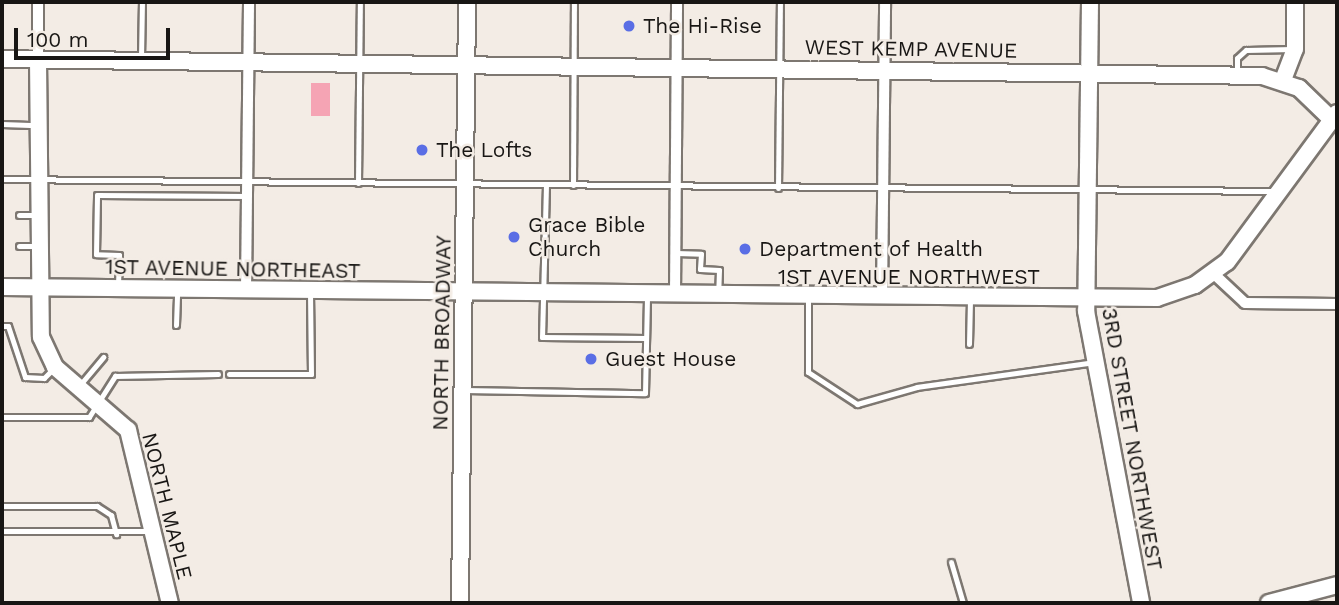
<!DOCTYPE html>
<html>
<head>
<meta charset="utf-8">
<style>
	body { margin:0 }
	#map { position:relative; width:1339px; height:605px; overflow:hidden; background:#f3ece5; font-family:"Work Sans",sans-serif }
	div>[style] { position:absolute }
	[style*='--x'] { left:calc(var(--x)*1px); top:calc(var(--y)*1px); width:calc(var(--w)*1px); rotate:calc(var(--a)*1deg) }
	.green>* { inset:0; background:#f5a4b4 }
	.roads { filter:drop-shadow(2px 0 #7d7771) drop-shadow(-2px 0 #7d7771) drop-shadow(0 2px #7d7771) drop-shadow(0 -2px #7d7771) }
	.lane>* { height:5px; margin:-2.5px; padding:0 2.5px; transform-origin:2.5px; border-radius:2.5px; background:#fff }
	.street>* { height:10px; margin:-5px; padding:0 5px; transform-origin:5px; border-radius:5px; background:#fff }
	.secondary>* { height:16px; margin:-8px; padding:0 8px; transform-origin:8px; border-radius:8px; background:#fff }
	.dots>* { width:19px; height:19px; translate:-50% -50%; box-sizing:border-box; border:4px solid #f3ece5; border-radius:50% }
	span { translate:-50% -50%; white-space:nowrap; text-align:center; line-height:1.15; -webkit-text-stroke:5px #f3ece5; paint-order:stroke }
	.poi-label { font-size:21px; color:#181614 }
	.left { translate:0 -50%; text-align:left }
	.street-label { font-size:21px; color:#181614 }
	.frame { position:absolute; inset:0; border:4px solid #181614; pointer-events:none }
	.scale { position:absolute; left:14px; top:28px; width:156px; height:32px; box-sizing:border-box; border:4px solid #181614; border-top:0; padding-left:9px; font-size:21px; line-height:24px; white-space:nowrap; color:#181614; -webkit-text-stroke:5px #f3ece5; paint-order:stroke }
</style>
</head>
<body>
<div id="map">
	<div class="green">
		<i style="clip-path:polygon(311px 83px,330px 83px,330px 116px,311px 116px)"></i>
	</div>
	<div class="roads">
		<div class="lane">
			<i style="--x:141;--y:58;--w:56;--a:-89"></i>
			<i style="--x:1237;--y:72;--w:14;--a:-90"></i>
			<i style="--x:1237;--y:58;--w:12;--a:-42"></i>
			<i style="--x:1246;--y:50;--w:47;--a:-1.2"></i>
			<i style="--x:2;--y:124;--w:35;--a:2"></i>
			<i style="--x:2;--y:179;--w:1273;--a:0.54"></i>
			<i style="--x:358;--y:183;--w:181;--a:-89.4"></i>
			<i style="--x:546;--y:185;--w:152;--a:91.5"></i>
			<i style="--x:542;--y:337;--w:104;--a:0.6"></i>
			<i style="--x:573;--y:185;--w:183;--a:-89.7"></i>
			<i style="--x:778;--y:188;--w:186;--a:-89.4"></i>
			<i style="--x:19;--y:215;--w:18;--a:0"></i>
			<i style="--x:19;--y:246;--w:18;--a:0"></i>
			<i style="--x:676;--y:253;--w:25;--a:2"></i>
			<i style="--x:701;--y:254;--w:15;--a:94"></i>
			<i style="--x:700;--y:269;--w:19;--a:3"></i>
			<i style="--x:719;--y:270;--w:23;--a:92"></i>
			<i style="--x:118;--y:285;--w:30;--a:-88"></i>
			<i style="--x:119;--y:255;--w:23;--a:-178"></i>
			<i style="--x:96;--y:254;--w:59;--a:-89"></i>
			<i style="--x:97;--y:195;--w:150;--a:0.4"></i>
			<i style="--x:808;--y:297;--w:75;--a:90"></i>
			<i style="--x:808;--y:372;--w:59;--a:33.1"></i>
			<i style="--x:857;--y:404;--w:62;--a:-15.8"></i>
			<i style="--x:917;--y:387;--w:179;--a:-8"></i>
			<i style="--x:176;--y:325;--w:35;--a:-88"></i>
			<i style="--x:2;--y:326;--w:6;--a:0"></i>
			<i style="--x:8;--y:326;--w:54;--a:71.6"></i>
			<i style="--x:25;--y:377;--w:19;--a:3"></i>
			<i style="--x:44;--y:378;--w:13;--a:-45"></i>
			<i style="--x:969;--y:344;--w:45;--a:-88.7"></i>
			<i style="--x:229;--y:374;--w:82;--a:0"></i>
			<i style="--x:311;--y:374;--w:80;--a:-90.7"></i>
			<i style="--x:79;--y:386;--w:38;--a:-50"></i>
			<i style="--x:465;--y:390;--w:180;--a:1"></i>
			<i style="--x:645;--y:393;--w:97;--a:-88.8"></i>
			<i style="--x:2;--y:417;--w:87;--a:0"></i>
			<i style="--x:89;--y:417;--w:49;--a:-57.6"></i>
			<i style="--x:115;--y:376;--w:103;--a:-1.1"></i>
			<i style="--x:2;--y:506;--w:95;--a:0"></i>
			<i style="--x:97;--y:506;--w:17;--a:33"></i>
			<i style="--x:111;--y:515;--w:20;--a:75"></i>
			<i style="--x:2;--y:531;--w:148;--a:0"></i>
			<i style="--x:951;--y:562;--w:43;--a:73.7"></i>
		</div>
		<div class="street">
			<i style="--x:38;--y:60;--w:58;--a:-90"></i>
			<i style="--x:1214;--y:274;--w:42;--a:43.1"></i>
			<i style="--x:1245;--y:303;--w:92;--a:0.6"></i>
			<i style="--x:246;--y:290;--w:288;--a:-89.4"></i>
			<i style="--x:675;--y:295;--w:293;--a:-89.6"></i>
			<i style="--x:882;--y:298;--w:296;--a:-89.4"></i>
		</div>
		<div class="secondary">
			<i style="--x:1090;--y:2;--w:309;--a:90.7"></i>
			<i style="--x:1086;--y:311;--w:297;--a:79.3"></i>
			<i style="--x:2;--y:59;--w:1260;--a:0.77"></i>
			<i style="--x:1262;--y:76;--w:39;--a:18"></i>
			<i style="--x:1299;--y:88;--w:45;--a:44.1"></i>
			<i style="--x:38;--y:60;--w:277;--a:89.4"></i>
			<i style="--x:41;--y:337;--w:33;--a:65"></i>
			<i style="--x:55;--y:367;--w:96;--a:40.8"></i>
			<i style="--x:128;--y:430;--w:178;--a:76.4"></i>
			<i style="--x:1283;--y:80;--w:33;--a:-69"></i>
			<i style="--x:1295;--y:49;--w:47;--a:-90"></i>
			<i style="--x:2;--y:287;--w:1155;--a:0.55"></i>
			<i style="--x:1157;--y:298;--w:40;--a:-18.9"></i>
			<i style="--x:1195;--y:285;--w:39;--a:-36"></i>
			<i style="--x:1227;--y:262;--w:185;--a:-53.6"></i>
			<i style="--x:460;--y:603;--w:601;--a:-89.33"></i>
			<i style="--x:1269;--y:603;--w:70;--a:-14.8"></i>
		</div>
	</div>
	<div class="dots">
		<i style="left:629px;top:26px;background:#5a6ee5"></i>
		<i style="left:422px;top:150px;background:#5a6ee5"></i>
		<i style="left:514px;top:237px;background:#5a6ee5"></i>
		<i style="left:745px;top:249px;background:#5a6ee5"></i>
		<i style="left:591px;top:359px;background:#5a6ee5"></i>
	</div>
	<div class="poi-label">
		<span class="left" style="left:643px;top:26px">The Hi-Rise</span>
		<span class="left" style="left:436px;top:150px">The Lofts</span>
		<span class="left" style="left:528px;top:237px">Grace Bible<br>Church</span>
		<span class="left" style="left:759px;top:249px">Department of Health</span>
		<span class="left" style="left:605px;top:359px">Guest House</span>
	</div>
	<div class="street-label">
		<span style="left:911px;top:49px;rotate:1deg">WEST KEMP AVENUE</span>
		<span style="left:233px;top:269px;rotate:1deg">1ST AVENUE NORTHEAST</span>
		<span style="left:909px;top:277px">1ST AVENUE NORTHWEST</span>
		<span style="left:442px;top:333px;rotate:-89deg">NORTH BROADWAY</span>
		<span style="left:1132px;top:439px;rotate:80deg">3RD STREET NORTHWEST</span>
		<span style="left:167px;top:506px;rotate:76deg">NORTH MAPLE</span>
	</div>
	<div class="frame"></div>
	<div class="scale">100 m</div>
</div>
</body>
</html>
